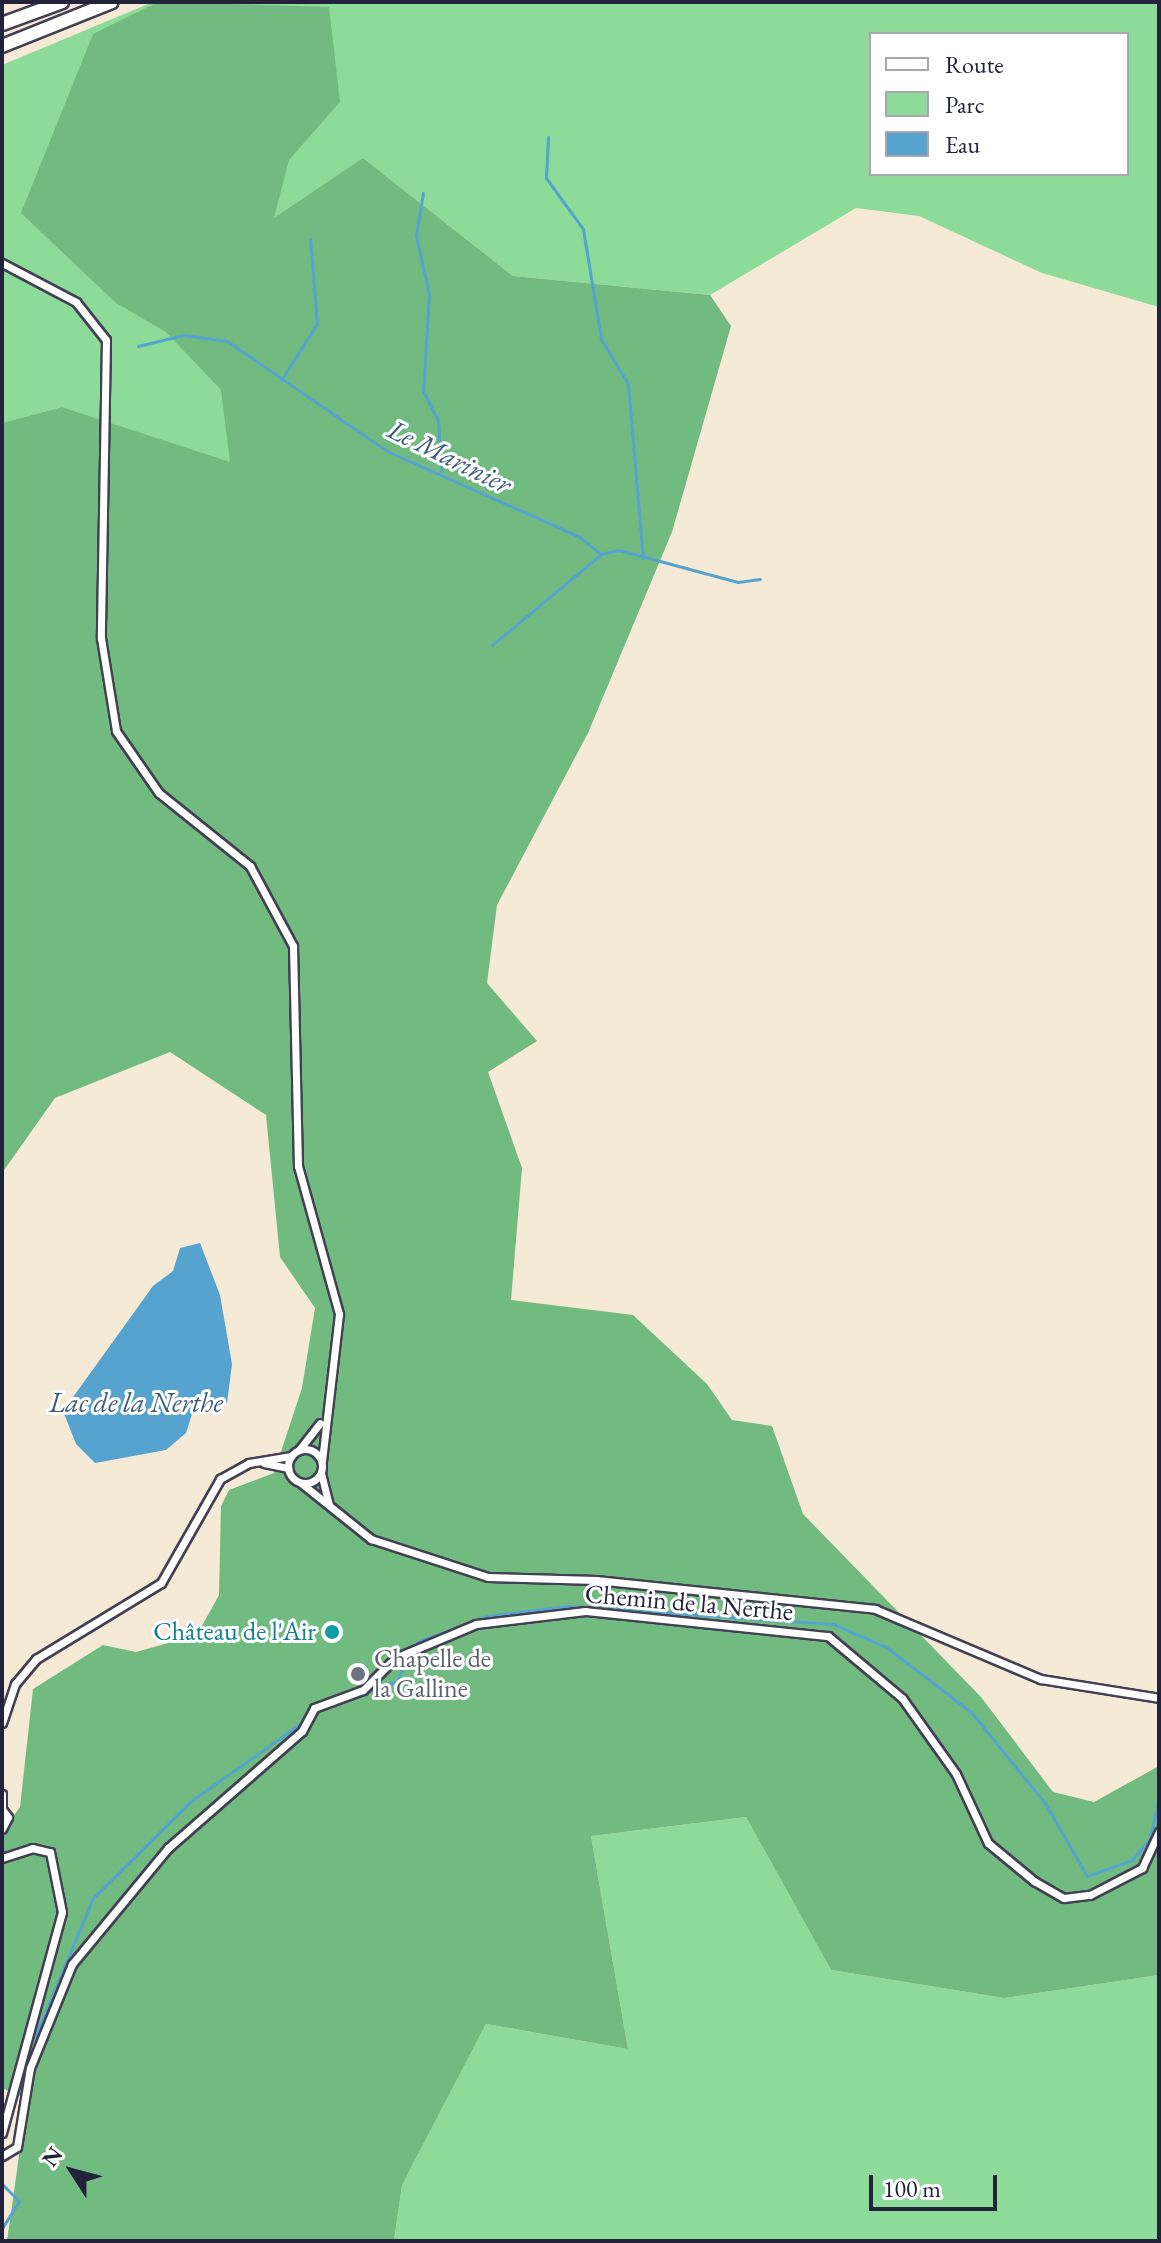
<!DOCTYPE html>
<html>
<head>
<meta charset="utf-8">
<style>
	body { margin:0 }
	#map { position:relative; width:1161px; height:2243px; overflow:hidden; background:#f5ead5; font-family:"EB Garamond",serif }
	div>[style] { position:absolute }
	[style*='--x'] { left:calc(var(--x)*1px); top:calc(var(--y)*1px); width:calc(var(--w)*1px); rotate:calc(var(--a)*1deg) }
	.green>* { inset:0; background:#8cdb99 }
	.forest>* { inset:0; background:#71bb81 }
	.water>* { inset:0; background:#57a3cf }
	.stream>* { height:3px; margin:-1.5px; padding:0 1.5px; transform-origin:1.5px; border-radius:1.5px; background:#57a3cf }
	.roads { filter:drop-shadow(2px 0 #424052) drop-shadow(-2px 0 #424052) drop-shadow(0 2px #424052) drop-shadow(0 -2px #424052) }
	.minor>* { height:7px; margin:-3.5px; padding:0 3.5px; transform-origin:3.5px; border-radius:3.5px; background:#fff }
	.minor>.ring { margin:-3.5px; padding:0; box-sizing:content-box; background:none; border:7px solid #fff; border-radius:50% }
	.motorway>* { height:12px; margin:-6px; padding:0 6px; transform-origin:6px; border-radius:6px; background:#fff }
	.dots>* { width:22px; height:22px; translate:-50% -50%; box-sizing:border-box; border:4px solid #fff; border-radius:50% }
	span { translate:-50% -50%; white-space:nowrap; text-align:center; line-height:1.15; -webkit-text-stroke:6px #fff; paint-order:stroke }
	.street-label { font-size:26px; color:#22223b }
	.culture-label { font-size:26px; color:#0d838f }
	.right { translate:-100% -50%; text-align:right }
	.worship-label { font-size:26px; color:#5b616d }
	.left { translate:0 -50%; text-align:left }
	.water-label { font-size:28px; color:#3a5c7e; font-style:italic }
	.frame { position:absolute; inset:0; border:4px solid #22223b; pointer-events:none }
	.legend { position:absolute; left:869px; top:32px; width:260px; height:144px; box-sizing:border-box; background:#fff; border:2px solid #a7a7b1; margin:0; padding:10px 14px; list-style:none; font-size:24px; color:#22223b }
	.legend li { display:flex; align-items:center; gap:16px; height:40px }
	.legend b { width:40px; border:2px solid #a7a7b1 }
	.north { position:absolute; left:32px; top:2131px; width:80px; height:80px; -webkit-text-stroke:6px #fff; paint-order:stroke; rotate:306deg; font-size:22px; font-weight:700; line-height:32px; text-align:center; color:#22223b }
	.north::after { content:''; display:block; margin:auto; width:28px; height:36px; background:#22223b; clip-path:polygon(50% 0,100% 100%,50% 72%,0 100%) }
	.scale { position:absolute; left:869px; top:2175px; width:128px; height:36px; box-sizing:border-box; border:4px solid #22223b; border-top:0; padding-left:10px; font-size:24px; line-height:28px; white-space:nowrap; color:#22223b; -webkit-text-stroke:6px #fff; paint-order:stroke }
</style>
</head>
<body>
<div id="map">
	<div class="green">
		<i style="clip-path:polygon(evenodd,153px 2px,1159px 2px,1159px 307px,1042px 273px,919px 216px,856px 208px,710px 295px,513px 276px,363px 158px,230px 463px,62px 407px,2px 423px,2px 65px,153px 2px,871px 34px,1127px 34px,1127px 174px,871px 174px,871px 34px)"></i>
		<i style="clip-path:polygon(746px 1817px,831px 1970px,1004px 1998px,1159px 1975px,1159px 2241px,394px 2241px,402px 2185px,486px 2024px,628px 2049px,591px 1836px)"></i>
	</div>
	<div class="forest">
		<i style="clip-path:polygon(158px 2px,329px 7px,340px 102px,289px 160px,274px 218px,363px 158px,513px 276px,710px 295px,731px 326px,672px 532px,588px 733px,497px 905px,487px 983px,537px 1041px,488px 1072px,522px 1168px,511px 1300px,633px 1315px,707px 1384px,732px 1420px,772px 1426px,803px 1514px,981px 1697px,1053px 1792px,1094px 1802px,1159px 1766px,1159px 1975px,1004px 1998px,831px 1970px,746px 1817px,591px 1836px,628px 2049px,486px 2024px,402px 2185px,394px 2241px,7px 2241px,27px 2099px,2px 2088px,2px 1832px,20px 1807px,33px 1689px,103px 1645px,136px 1652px,197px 1635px,219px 1595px,221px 1506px,229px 1490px,274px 1473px,302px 1388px,315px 1308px,280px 1257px,266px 1115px,170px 1052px,55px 1098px,2px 1173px,2px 423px,62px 407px,230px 462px,221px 390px,166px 332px,116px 303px,21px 213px,93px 34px)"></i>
	</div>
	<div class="water">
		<i style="clip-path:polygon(200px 1243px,220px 1295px,232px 1364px,227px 1403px,194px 1408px,186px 1433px,166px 1450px,95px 1463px,76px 1444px,63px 1411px,153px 1286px,173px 1271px,180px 1248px)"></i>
	</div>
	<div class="stream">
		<i style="--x:548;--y:137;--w:41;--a:92.8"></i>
		<i style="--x:546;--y:178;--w:63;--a:54"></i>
		<i style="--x:583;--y:229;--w:111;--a:80.7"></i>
		<i style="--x:601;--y:339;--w:52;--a:59"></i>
		<i style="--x:628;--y:384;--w:175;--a:85.1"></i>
		<i style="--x:423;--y:193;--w:43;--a:99.5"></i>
		<i style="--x:416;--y:235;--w:60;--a:77.6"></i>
		<i style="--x:429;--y:294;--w:97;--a:93.5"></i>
		<i style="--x:423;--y:391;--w:33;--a:63"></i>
		<i style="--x:438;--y:420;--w:51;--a:86.6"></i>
		<i style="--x:138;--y:346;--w:46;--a:-13.7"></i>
		<i style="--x:183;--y:335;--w:44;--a:7.8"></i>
		<i style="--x:227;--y:341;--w:194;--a:34.5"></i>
		<i style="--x:387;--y:451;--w:211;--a:24"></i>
		<i style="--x:580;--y:537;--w:26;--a:40"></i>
		<i style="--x:600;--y:554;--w:19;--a:-12"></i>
		<i style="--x:619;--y:550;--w:123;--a:15.1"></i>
		<i style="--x:738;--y:582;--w:22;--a:-8"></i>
		<i style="--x:281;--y:380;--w:67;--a:-57.3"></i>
		<i style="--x:317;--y:324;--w:85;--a:-94.7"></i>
		<i style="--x:492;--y:645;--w:141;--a:-39.8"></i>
		<i style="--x:417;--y:1642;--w:75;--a:-20.4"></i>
		<i style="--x:487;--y:1616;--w:82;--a:-7"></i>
		<i style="--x:568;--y:1606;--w:266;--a:3.9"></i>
		<i style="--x:833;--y:1624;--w:58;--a:23.5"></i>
		<i style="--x:886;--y:1647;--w:107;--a:37.4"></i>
		<i style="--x:971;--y:1712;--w:117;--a:50.9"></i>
		<i style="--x:1045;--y:1803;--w:84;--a:60.1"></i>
		<i style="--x:1087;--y:1876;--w:48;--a:-19.6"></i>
		<i style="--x:1132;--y:1860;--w:26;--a:-50"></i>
		<i style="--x:1149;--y:1840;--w:42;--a:-76.3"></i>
		<i style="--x:364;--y:1693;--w:35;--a:-20"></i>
		<i style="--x:397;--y:1681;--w:28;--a:-67"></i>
		<i style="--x:319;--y:1710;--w:36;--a:-21"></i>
		<i style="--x:35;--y:2037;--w:151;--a:-67.4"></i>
		<i style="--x:93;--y:1898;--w:138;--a:-44.7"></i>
		<i style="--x:191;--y:1801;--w:138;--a:-35.3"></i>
		<i style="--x:2;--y:2184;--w:24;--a:45"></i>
		<i style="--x:19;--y:2201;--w:32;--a:122"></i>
	</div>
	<div class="roads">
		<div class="minor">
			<i style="--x:2;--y:263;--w:84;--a:27.8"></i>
			<i style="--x:76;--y:302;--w:48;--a:51.7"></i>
			<i style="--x:106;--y:340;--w:298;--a:91"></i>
			<i style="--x:101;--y:638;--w:94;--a:80.8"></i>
			<i style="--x:116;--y:731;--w:75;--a:55.3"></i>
			<i style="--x:159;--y:793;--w:117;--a:38.7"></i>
			<i style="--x:250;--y:866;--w:91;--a:61.7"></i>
			<i style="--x:293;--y:946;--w:220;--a:88.7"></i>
			<i style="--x:298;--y:1166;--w:154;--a:74.5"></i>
			<i style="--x:339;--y:1314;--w:147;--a:96.6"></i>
			<i class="ring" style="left:288px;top:1449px;width:27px;height:27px"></i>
			<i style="--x:299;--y:1450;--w:34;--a:-52"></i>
			<i style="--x:264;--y:1463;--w:25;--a:12"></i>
			<i style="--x:321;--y:1473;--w:32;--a:76"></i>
			<i style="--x:301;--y:1483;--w:90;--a:38.7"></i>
			<i style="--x:371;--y:1539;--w:123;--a:18"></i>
			<i style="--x:488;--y:1577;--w:108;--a:1.6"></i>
			<i style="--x:596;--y:1580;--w:281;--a:5.9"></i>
			<i style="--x:875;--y:1609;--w:180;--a:22.9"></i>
			<i style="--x:1041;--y:1679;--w:120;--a:9.1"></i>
			<i style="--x:2;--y:1723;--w:41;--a:-71.6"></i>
			<i style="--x:15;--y:1684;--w:33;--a:-50"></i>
			<i style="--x:36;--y:1659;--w:146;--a:-31.3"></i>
			<i style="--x:161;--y:1583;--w:120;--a:-60.4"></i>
			<i style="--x:220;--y:1479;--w:33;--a:-29"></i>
			<i style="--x:249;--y:1463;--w:43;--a:-9.5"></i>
			<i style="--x:2;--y:1794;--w:15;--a:90"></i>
			<i style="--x:2;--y:1809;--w:10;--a:53"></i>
			<i style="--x:8;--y:1817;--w:13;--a:117"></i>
			<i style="--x:2;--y:1858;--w:32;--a:-18"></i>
			<i style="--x:32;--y:1848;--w:18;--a:13"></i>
			<i style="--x:50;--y:1852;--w:61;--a:78.7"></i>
			<i style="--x:62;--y:1912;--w:229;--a:105.2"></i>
			<i style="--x:2;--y:2156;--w:17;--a:-31"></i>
			<i style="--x:17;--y:2147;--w:80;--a:-80.7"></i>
			<i style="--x:30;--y:2068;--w:112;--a:-68"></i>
			<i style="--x:72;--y:1964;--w:151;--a:-50.4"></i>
			<i style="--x:168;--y:1848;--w:178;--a:-41.1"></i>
			<i style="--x:302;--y:1731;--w:26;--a:-62"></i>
			<i style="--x:314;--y:1708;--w:52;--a:-20.2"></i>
			<i style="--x:363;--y:1690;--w:45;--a:-45"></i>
			<i style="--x:395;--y:1658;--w:88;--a:-22.8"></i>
			<i style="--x:476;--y:1624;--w:110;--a:-6.8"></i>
			<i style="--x:585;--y:1611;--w:244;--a:5.9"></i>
			<i style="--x:828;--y:1636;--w:97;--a:40"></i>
			<i style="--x:902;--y:1698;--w:93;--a:54.6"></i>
			<i style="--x:956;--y:1774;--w:76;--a:65.1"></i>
			<i style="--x:988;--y:1843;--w:60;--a:39.6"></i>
			<i style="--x:1034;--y:1881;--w:34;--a:30"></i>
			<i style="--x:1064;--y:1898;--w:26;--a:-7"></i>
			<i style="--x:1090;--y:1895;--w:59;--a:-27.4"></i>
			<i style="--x:1142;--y:1868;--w:40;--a:-65"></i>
		</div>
		<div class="motorway">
			<i style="--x:2;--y:24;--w:64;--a:-20.1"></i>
			<i style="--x:2;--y:46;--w:118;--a:-21.8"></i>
		</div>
	</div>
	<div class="dots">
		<i style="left:332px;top:1632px;background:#0f9aa8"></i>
		<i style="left:358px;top:1674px;background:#6b7280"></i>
	</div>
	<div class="street-label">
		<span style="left:689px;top:1603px;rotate:5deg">Chemin de la Nerthe</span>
	</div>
	<div class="culture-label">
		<span class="right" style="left:316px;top:1632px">Château de l'Air</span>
	</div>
	<div class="worship-label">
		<span class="left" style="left:374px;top:1674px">Chapelle de<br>la Galline</span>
	</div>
	<div class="water-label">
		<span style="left:450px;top:456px;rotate:26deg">Le Marinier</span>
		<span style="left:136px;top:1402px">Lac de la Nerthe</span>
	</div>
	<div class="frame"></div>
	<ul class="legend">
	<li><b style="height:10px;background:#fff"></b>Route</li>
	<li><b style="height:22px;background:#8cdb99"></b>Parc</li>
	<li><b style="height:22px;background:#57a3cf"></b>Eau</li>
	</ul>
	<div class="north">N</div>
	<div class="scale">100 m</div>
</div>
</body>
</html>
